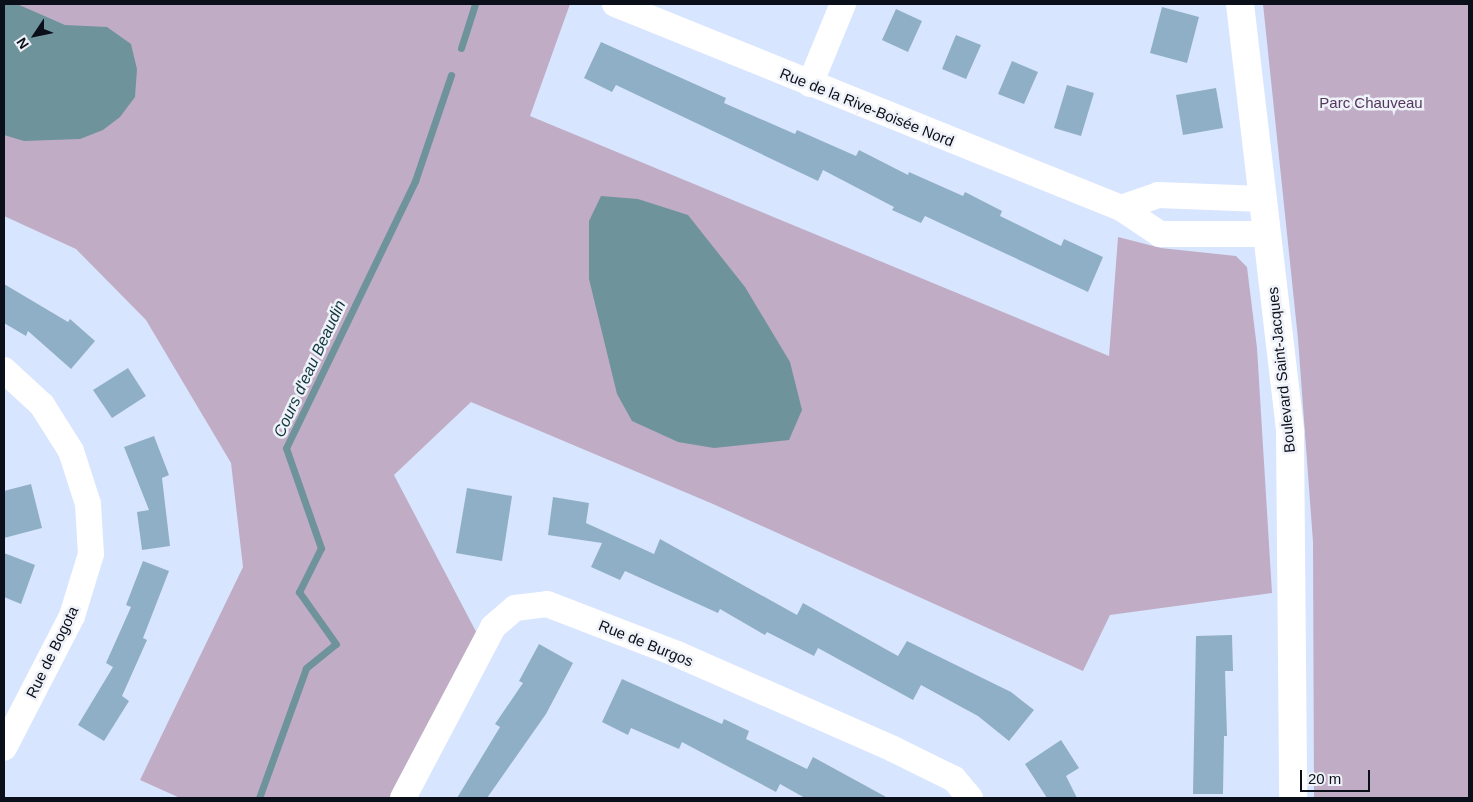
<!DOCTYPE html>
<html>
<head>
<meta charset="utf-8">
<style>
	body { margin:0 }
	#map { position:relative; width:1473px; height:802px; overflow:hidden; background:#d8e5ff; font-family:Helvetica,sans-serif }
	div>[style] { position:absolute }
	[style*='--x'] { left:calc(var(--x)*1px); top:calc(var(--y)*1px); width:calc(var(--w)*1px); rotate:calc(var(--a)*1deg) }
	.green>* { inset:0; background:#c0adc5 }
	.water>* { inset:0; background:#6f939b }
	.stream>* { height:7px; margin:-3.5px; padding:0 3.5px; transform-origin:3.5px; border-radius:3.5px; background:#6f939b }
	.building>* { inset:0; background:#8fafc6 }
	.street>* { height:26px; margin:-13px; padding:0 13px; transform-origin:13px; border-radius:13px; background:#fff }
	.secondary>* { height:28px; margin:-14px; padding:0 14px; transform-origin:14px; border-radius:14px; background:#fff }
	span { translate:-50% -50%; white-space:nowrap; text-align:center; line-height:1.15; -webkit-text-stroke:5px #eff2f8; paint-order:stroke }
	.park-label { font-size:15px; color:#54375c }
	.street-label { font-size:15px; color:#0b0f1a }
	.water-label { font-size:16px; color:#0f333b; font-style:italic }
	.frame { position:absolute; inset:0; border:5px solid #0b0f1a; pointer-events:none }
	.north { position:absolute; left:10px; top:10px; width:50px; height:50px; -webkit-text-stroke:4px #eff2f8; paint-order:stroke; rotate:236deg; font-size:14px; font-weight:700; line-height:20px; text-align:center; color:#0b0f1a }
	.north::after { content:''; display:block; margin:auto; width:18px; height:22px; background:#0b0f1a; clip-path:polygon(50% 0,100% 100%,50% 72%,0 100%) }
	.scale { position:absolute; left:1300px; top:770px; width:70px; height:22px; box-sizing:border-box; border:2px solid #0b0f1a; border-top:0; padding-left:6px; font-size:15px; line-height:18px; white-space:nowrap; color:#0b0f1a; -webkit-text-stroke:4px #eff2f8; paint-order:stroke }
</style>
</head>
<body>
<div id="map">
	<div class="green">
		<i style="clip-path:polygon(4px 4px,570px 4px,530px 116px,1109px 356px,1118px 237px,1161px 248px,1236px 256px,1247px 267px,1257px 348px,1272px 593px,1110px 615px,1083px 671px,713px 504px,471px 402px,394px 475px,483px 645px,403px 798px,180px 798px,140px 780px,243px 567px,231px 463px,146px 320px,76px 249px,4px 216px)"></i>
		<i style="clip-path:polygon(1263px 4px,1469px 4px,1469px 798px,1314px 798px,1313px 542px,1298px 339px)"></i>
	</div>
	<div class="water">
		<i style="clip-path:polygon(4px 4px,17px 4px,65px 25px,107px 27px,131px 44px,137px 69px,135px 97px,120px 117px,103px 130px,80px 139px,24px 141px,4px 135px)"></i>
		<i style="clip-path:polygon(601px 196px,638px 199px,688px 215px,745px 287px,790px 362px,802px 410px,789px 440px,714px 448px,678px 442px,632px 421px,617px 394px,589px 279px,589px 221px)"></i>
	</div>
	<div class="stream">
		<i style="--x:461;--y:48;--w:46;--a:-72.3"></i>
		<i style="--x:259;--y:798;--w:138;--a:-70.1"></i>
		<i style="--x:306;--y:668;--w:38;--a:-39"></i>
		<i style="--x:336;--y:644;--w:64;--a:-125.4"></i>
		<i style="--x:299;--y:592;--w:49;--a:-63.4"></i>
		<i style="--x:321;--y:548;--w:106;--a:-109.3"></i>
		<i style="--x:286;--y:448;--w:297;--a:-64.2"></i>
		<i style="--x:415;--y:181;--w:112;--a:-71.2"></i>
	</div>
	<div class="building">
		<i style="clip-path:polygon(1162px 7px,1199px 17px,1187px 63px,1150px 53px)"></i>
		<i style="clip-path:polygon(896px 9px,922px 21px,908px 52px,882px 40px)"></i>
		<i style="clip-path:polygon(956px 35px,981px 45px,966px 79px,942px 69px)"></i>
		<i style="clip-path:polygon(601px 42px,726px 98px,724px 103px,795px 134px,797px 130px,856px 156px,859px 150px,908px 175px,909px 172px,963px 196px,965px 192px,1002px 211px,1000px 216px,1061px 246px,1064px 239px,1103px 257px,1088px 292px,925px 216px,921px 223px,892px 210px,894px 207px,823px 170px,818px 181px,616px 85px,612px 92px,584px 78px)"></i>
		<i style="clip-path:polygon(1012px 61px,1038px 72px,1024px 104px,998px 94px)"></i>
		<i style="clip-path:polygon(1067px 85px,1094px 93px,1081px 136px,1054px 128px)"></i>
		<i style="clip-path:polygon(1216px 88px,1223px 128px,1183px 135px,1176px 95px)"></i>
		<i style="clip-path:polygon(4px 284px,68px 322px,70px 319px,95px 341px,71px 369px,28px 331px,26px 336px,4px 323px)"></i>
		<i style="clip-path:polygon(128px 368px,146px 396px,112px 418px,93px 390px)"></i>
		<i style="clip-path:polygon(154px 436px,169px 475px,162px 478px,170px 546px,142px 550px,137px 512px,149px 510px,124px 447px)"></i>
		<i style="clip-path:polygon(31px 484px,42px 528px,4px 538px,4px 491px)"></i>
		<i style="clip-path:polygon(467px 488px,512px 496px,502px 561px,456px 553px)"></i>
		<i style="clip-path:polygon(553px 497px,589px 503px,586px 523px,654px 554px,660px 539px,797px 615px,803px 603px,898px 656px,907px 641px,1011px 692px,1034px 710px,1009px 741px,978px 716px,921px 685px,913px 700px,818px 648px,814px 656px,767px 632px,765px 635px,720px 609px,718px 613px,625px 571px,620px 580px,591px 567px,602px 543px,548px 535px)"></i>
		<i style="clip-path:polygon(4px 553px,35px 565px,21px 604px,4px 597px)"></i>
		<i style="clip-path:polygon(143px 561px,169px 571px,143px 638px,147px 640px,122px 696px,129px 701px,104px 741px,78px 725px,113px 667px,106px 663px,131px 607px,126px 605px)"></i>
		<i style="clip-path:polygon(1232px 635px,1233px 671px,1225px 671px,1227px 736px,1224px 736px,1223px 794px,1193px 794px,1196px 636px)"></i>
		<i style="clip-path:polygon(539px 644px,573px 663px,546px 714px,487px 798px,457px 798px,500px 727px,495px 724px,523px 683px,519px 681px)"></i>
		<i style="clip-path:polygon(622px 679px,722px 724px,724px 719px,749px 731px,746px 739px,807px 769px,813px 757px,888px 798px,805px 798px,780px 784px,776px 792px,682px 742px,679px 749px,631px 728px,628px 735px,602px 722px)"></i>
		<i style="clip-path:polygon(1061px 740px,1079px 768px,1066px 776px,1077px 798px,1047px 798px,1025px 764px)"></i>
	</div>
	<div class="street">
		<i style="--x:615;--y:4;--w:546;--a:21.96"></i>
		<i style="--x:1121;--y:208;--w:47;--a:33.7"></i>
		<i style="--x:1160;--y:234;--w:107;--a:0"></i>
		<i style="--x:810;--y:84;--w:87;--a:-67.6"></i>
		<i style="--x:1121;--y:208;--w:39;--a:-19"></i>
		<i style="--x:1158;--y:195;--w:104;--a:2.2"></i>
		<i style="--x:4;--y:370;--w:52;--a:42.6"></i>
		<i style="--x:42;--y:405;--w:54;--a:57.8"></i>
		<i style="--x:71;--y:451;--w:56;--a:72.2"></i>
		<i style="--x:88;--y:504;--w:50;--a:86.6"></i>
		<i style="--x:91;--y:554;--w:65;--a:107"></i>
		<i style="--x:72;--y:616;--w:148;--a:117.3"></i>
		<i style="--x:403;--y:798;--w:193;--a:-62.2"></i>
		<i style="--x:493;--y:627;--w:29;--a:-41"></i>
		<i style="--x:515;--y:608;--w:32;--a:-7"></i>
		<i style="--x:547;--y:604;--w:139;--a:21"></i>
		<i style="--x:677;--y:654;--w:236;--a:23.7"></i>
		<i style="--x:893;--y:749;--w:68;--a:26.2"></i>
		<i style="--x:954;--y:779;--w:25;--a:50"></i>
	</div>
	<div class="secondary">
		<i style="--x:1240;--y:4;--w:431;--a:83.3"></i>
		<i style="--x:1290;--y:432;--w:366;--a:89.5"></i>
	</div>
	<div class="park-label">
		<span style="left:1371px;top:103px">Parc Chauveau</span>
	</div>
	<div class="street-label">
		<span style="left:867px;top:107px;rotate:22deg">Rue de la Rive-Boisée Nord</span>
		<span style="left:1281px;top:370px;rotate:-96deg">Boulevard Saint-Jacques</span>
		<span style="left:646px;top:643px;rotate:22deg">Rue de Burgos</span>
		<span style="left:52px;top:652px;rotate:-64deg">Rue de Bogota</span>
	</div>
	<div class="water-label">
		<span style="left:310px;top:369px;rotate:-65deg">Cours d'eau Beaudin</span>
	</div>
	<div class="frame"></div>
	<div class="north">N</div>
	<div class="scale">20 m</div>
</div>
</body>
</html>
